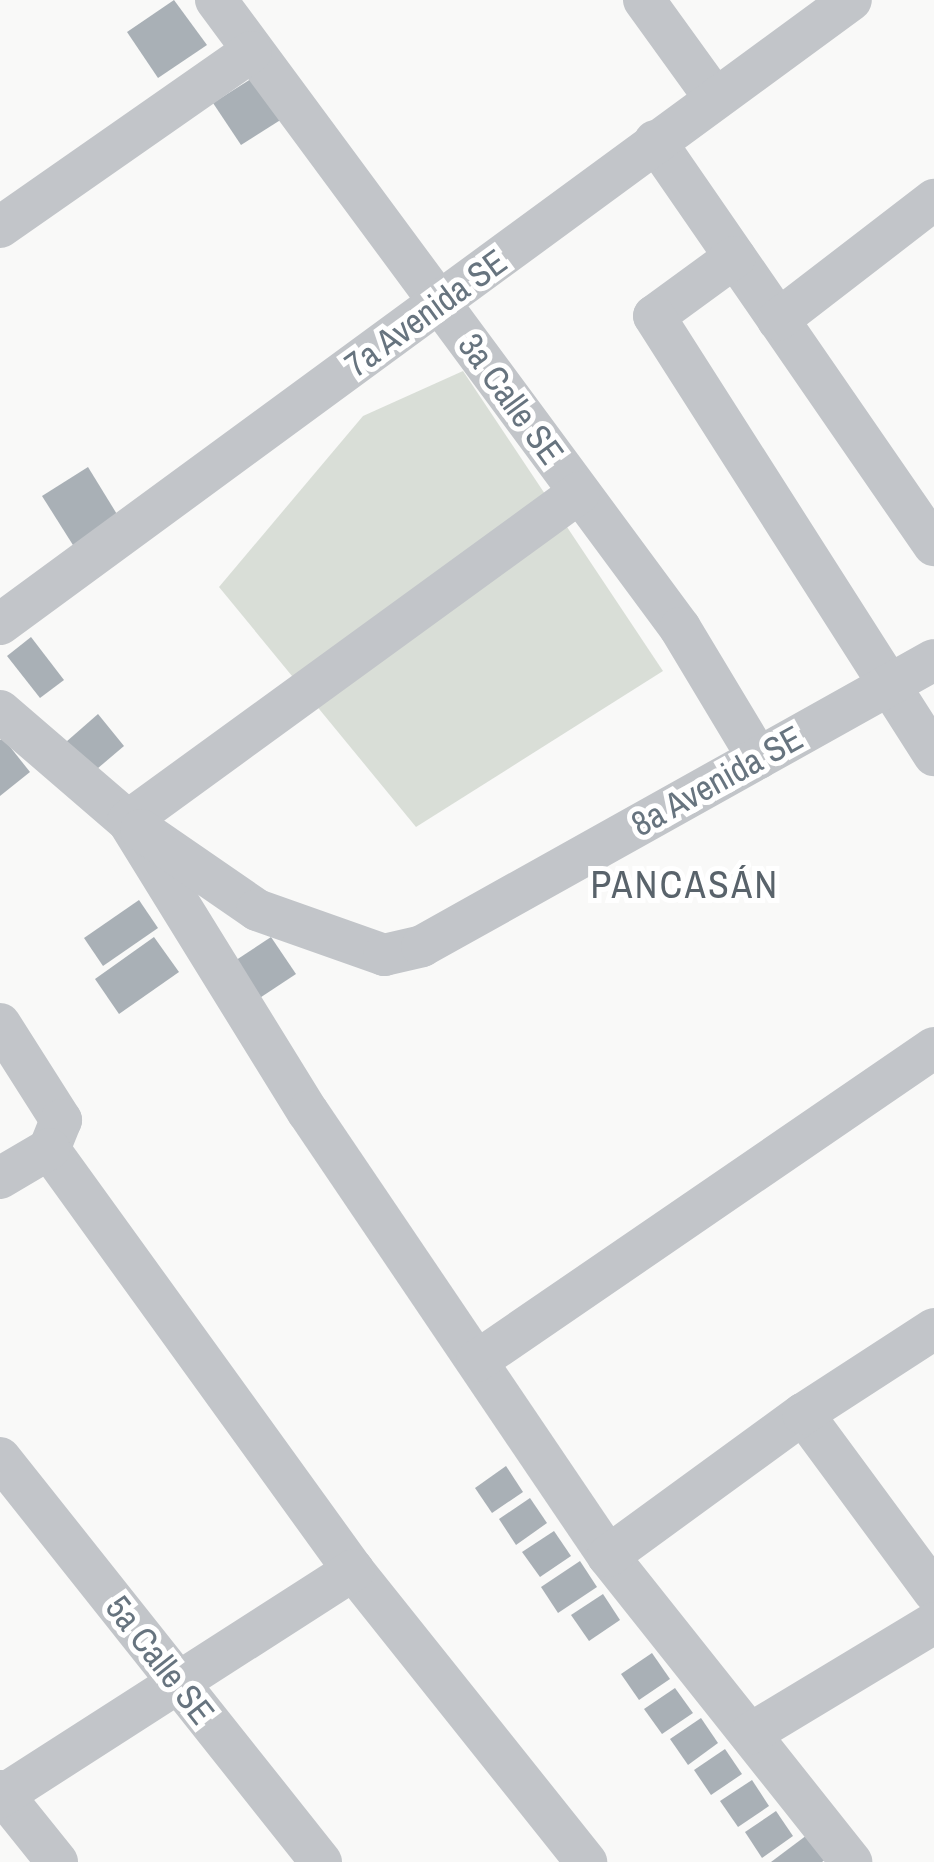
<!DOCTYPE html>
<html>
<head>
<meta charset="utf-8">
<style>
	body { margin:0 }
	#map { position:relative; width:934px; height:1862px; overflow:hidden; background:#f9f9f8; font-family:"Archivo Narrow",sans-serif }
	div>[style] { position:absolute }
	[style*='--x'] { left:calc(var(--x)*1px); top:calc(var(--y)*1px); width:calc(var(--w)*1px); rotate:calc(var(--a)*1deg) }
	.green>* { inset:0; background:#d9ded7 }
	.building>* { inset:0; background:#a9b0b6 }
	.minor>* { height:42px; margin:-21px; padding:0 21px; transform-origin:21px; border-radius:21px; background:#c2c5c9 }
	span { translate:-50% -50%; white-space:nowrap; text-align:center; line-height:1.15; -webkit-text-stroke:10px #fff; paint-order:stroke }
	.street-label { font-size:35px; color:#67747f }
	.neighbourhood-label { font-size:38px; color:#59636b; letter-spacing:2.5px }
</style>
</head>
<body>
<div id="map">
	<div class="green">
		<i style="clip-path:polygon(463px 371px,663px 671px,416px 827px,219px 587px,363px 416px)"></i>
	</div>
	<div class="building">
		<i style="clip-path:polygon(174px 0,207px 45px,158px 78px,127px 32px)"></i>
		<i style="clip-path:polygon(254px 77px,282px 119px,241px 145px,213px 103px)"></i>
		<i style="clip-path:polygon(88px 467px,123px 524px,78px 553px,42px 496px)"></i>
		<i style="clip-path:polygon(31px 637px,64px 680px,40px 698px,7px 656px)"></i>
		<i style="clip-path:polygon(98px 714px,124px 746px,84px 780px,58px 749px)"></i>
		<i style="clip-path:polygon(3px 738px,30px 772px,0 796px,0 740px)"></i>
		<i style="clip-path:polygon(139px 900px,158px 928px,103px 966px,84px 938px)"></i>
		<i style="clip-path:polygon(154px 937px,179px 972px,119px 1014px,95px 979px)"></i>
		<i style="clip-path:polygon(271px 937px,296px 974px,249px 1005px,224px 968px)"></i>
		<i style="clip-path:polygon(506px 1466px,523px 1492px,492px 1513px,475px 1488px)"></i>
		<i style="clip-path:polygon(530px 1498px,547px 1523px,516px 1545px,499px 1519px)"></i>
		<i style="clip-path:polygon(554px 1531px,571px 1556px,540px 1577px,522px 1552px)"></i>
		<i style="clip-path:polygon(580px 1561px,597px 1587px,558px 1613px,541px 1587px)"></i>
		<i style="clip-path:polygon(603px 1594px,620px 1620px,589px 1641px,571px 1615px)"></i>
		<i style="clip-path:polygon(652px 1653px,670px 1679px,639px 1700px,621px 1674px)"></i>
		<i style="clip-path:polygon(675px 1688px,693px 1713px,662px 1734px,644px 1709px)"></i>
		<i style="clip-path:polygon(701px 1718px,718px 1743px,688px 1765px,670px 1739px)"></i>
		<i style="clip-path:polygon(725px 1749px,742px 1774px,711px 1795px,694px 1770px)"></i>
		<i style="clip-path:polygon(752px 1780px,769px 1806px,738px 1827px,720px 1801px)"></i>
		<i style="clip-path:polygon(776px 1811px,793px 1836px,762px 1858px,745px 1832px)"></i>
		<i style="clip-path:polygon(815px 1829px,833px 1855px,822px 1862px,771px 1862px)"></i>
	</div>
	<div class="minor">
		<i style="--x:216;--y:0;--w:781;--a:53.54"></i>
		<i style="--x:680;--y:628;--w:152;--a:59"></i>
		<i style="--x:644;--y:0;--w:120;--a:54.2"></i>
		<i style="--x:655;--y:141;--w:491;--a:55.4"></i>
		<i style="--x:0;--y:227;--w:306;--a:-34.9"></i>
		<i style="--x:735;--y:257;--w:100;--a:143.9"></i>
		<i style="--x:654;--y:316;--w:521;--a:57.47"></i>
		<i style="--x:778;--y:320;--w:197;--a:-37.6"></i>
		<i style="--x:0;--y:624;--w:1055;--a:-36.25"></i>
		<i style="--x:0;--y:711;--w:169;--a:40.7"></i>
		<i style="--x:128;--y:821;--w:342;--a:58.3"></i>
		<i style="--x:308;--y:1112;--w:536;--a:55.95"></i>
		<i style="--x:608;--y:1556;--w:391;--a:51.5"></i>
		<i style="--x:128;--y:821;--w:558;--a:-36.03"></i>
		<i style="--x:141;--y:830;--w:141;--a:34.6"></i>
		<i style="--x:257;--y:910;--w:135;--a:19.5"></i>
		<i style="--x:384;--y:955;--w:39;--a:-13"></i>
		<i style="--x:422;--y:946;--w:586;--a:-29.19"></i>
		<i style="--x:0;--y:1024;--w:114;--a:57.6"></i>
		<i style="--x:61;--y:1120;--w:31;--a:112"></i>
		<i style="--x:49;--y:1149;--w:519;--a:54.17"></i>
		<i style="--x:353;--y:1570;--w:374;--a:51.4"></i>
		<i style="--x:0;--y:1178;--w:57;--a:-30.6"></i>
		<i style="--x:477;--y:1361;--w:554;--a:-34.41"></i>
		<i style="--x:803;--y:1414;--w:221;--a:53.6"></i>
		<i style="--x:0;--y:1458;--w:516;--a:51.53"></i>
		<i style="--x:608;--y:1556;--w:241;--a:-36.1"></i>
		<i style="--x:803;--y:1414;--w:156;--a:-33"></i>
		<i style="--x:750;--y:1734;--w:215;--a:-31.1"></i>
		<i style="--x:0;--y:1791;--w:91;--a:51.2"></i>
		<i style="--x:0;--y:1797;--w:420;--a:-32.7"></i>
	</div>
	<div class="street-label">
		<span style="left:426px;top:313px;rotate:-36deg">7a Avenida SE</span>
		<span style="left:511px;top:399px;rotate:54deg">3a Calle SE</span>
		<span style="left:717px;top:781px;rotate:-29deg">8a Avenida SE</span>
		<span style="left:160px;top:1660px;rotate:52deg">5a Calle SE</span>
	</div>
	<div class="neighbourhood-label">
		<span style="left:685px;top:885px">PANCASÁN</span>
	</div>
</div>
</body>
</html>
